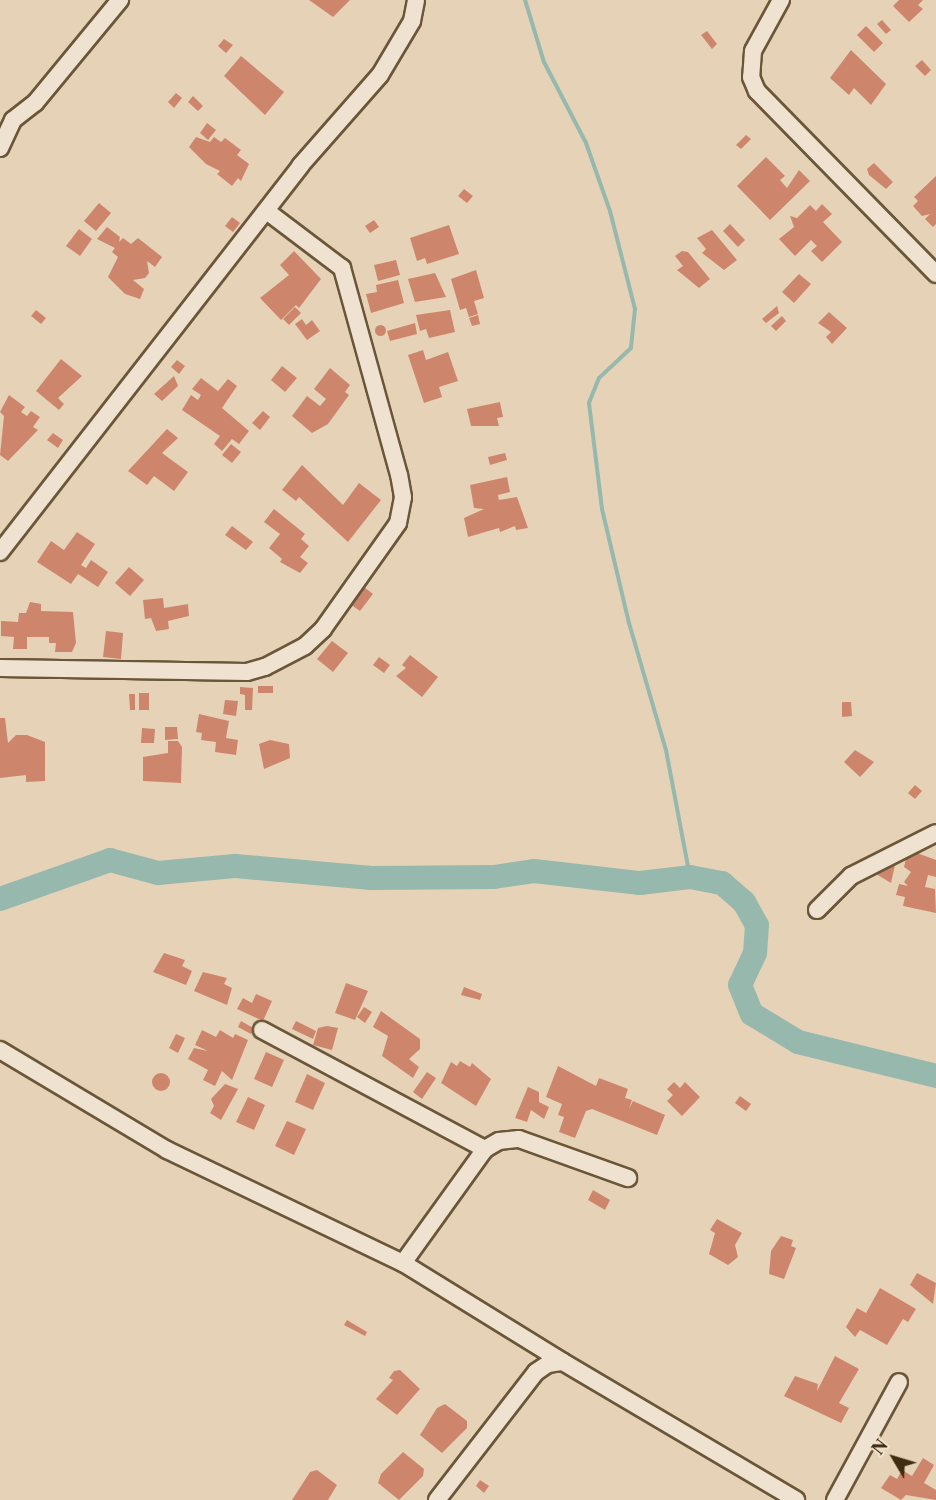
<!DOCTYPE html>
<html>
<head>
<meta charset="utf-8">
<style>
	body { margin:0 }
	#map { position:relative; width:936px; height:1500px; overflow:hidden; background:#e6d3b7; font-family:"Libre Caslon Text",serif }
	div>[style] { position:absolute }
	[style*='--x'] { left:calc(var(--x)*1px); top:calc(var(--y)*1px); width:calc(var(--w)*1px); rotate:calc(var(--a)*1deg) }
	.stream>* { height:4px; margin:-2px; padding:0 2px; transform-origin:2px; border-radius:2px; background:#96b8ad }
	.river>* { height:24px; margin:-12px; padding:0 12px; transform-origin:12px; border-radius:12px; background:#96b8ad }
	.building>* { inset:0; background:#cd866c }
	.round { border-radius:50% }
	.roads { filter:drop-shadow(2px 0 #6a5638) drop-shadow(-2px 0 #6a5638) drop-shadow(0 2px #6a5638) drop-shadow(0 -2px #6a5638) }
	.minor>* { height:16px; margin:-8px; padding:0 8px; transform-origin:8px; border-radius:8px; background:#efe2d0 }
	span { translate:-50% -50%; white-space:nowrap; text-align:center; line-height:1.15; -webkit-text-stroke:6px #efe2d0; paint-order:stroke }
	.north { position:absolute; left:864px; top:1428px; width:60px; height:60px; -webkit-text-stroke:4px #efe2d0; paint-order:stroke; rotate:308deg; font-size:16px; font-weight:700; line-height:24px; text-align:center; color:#402c0e }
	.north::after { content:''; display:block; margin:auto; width:21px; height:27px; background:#402c0e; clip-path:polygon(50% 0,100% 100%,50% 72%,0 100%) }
</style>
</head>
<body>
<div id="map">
	<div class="stream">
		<i style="--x:525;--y:0;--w:65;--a:73"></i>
		<i style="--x:544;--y:62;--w:91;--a:62.6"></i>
		<i style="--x:586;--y:143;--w:72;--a:70.6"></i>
		<i style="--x:610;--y:211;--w:101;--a:75.7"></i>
		<i style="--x:635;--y:309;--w:39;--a:96"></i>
		<i style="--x:631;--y:348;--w:44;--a:136.8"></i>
		<i style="--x:599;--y:378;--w:27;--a:112"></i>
		<i style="--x:589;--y:403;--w:107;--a:83"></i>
		<i style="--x:602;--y:509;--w:117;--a:76.7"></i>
		<i style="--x:629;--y:623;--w:132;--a:73.8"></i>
		<i style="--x:666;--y:750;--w:129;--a:79.3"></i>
	</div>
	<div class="river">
		<i style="--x:0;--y:899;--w:117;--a:-19.5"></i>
		<i style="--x:110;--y:860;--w:50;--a:15.2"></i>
		<i style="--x:158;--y:873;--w:77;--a:-5.2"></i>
		<i style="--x:235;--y:866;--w:137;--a:5"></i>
		<i style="--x:371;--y:878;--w:123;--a:-0.5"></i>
		<i style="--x:494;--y:877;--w:40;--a:-8.5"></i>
		<i style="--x:534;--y:871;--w:107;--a:6.5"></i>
		<i style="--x:640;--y:883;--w:50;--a:-6.8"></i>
		<i style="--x:690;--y:877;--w:33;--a:11"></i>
		<i style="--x:722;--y:883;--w:29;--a:41"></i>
		<i style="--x:744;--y:902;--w:26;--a:61"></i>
		<i style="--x:757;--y:925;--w:28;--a:94"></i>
		<i style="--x:755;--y:953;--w:35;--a:115"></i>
		<i style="--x:740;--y:985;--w:31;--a:68"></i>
		<i style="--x:752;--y:1014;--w:54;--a:31.3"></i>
		<i style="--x:798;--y:1042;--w:142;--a:13.8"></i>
	</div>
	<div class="building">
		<i style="clip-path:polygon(309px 0,350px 0,333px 17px)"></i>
		<i style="clip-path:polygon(899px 0,923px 0,918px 5px,923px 9px,909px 22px,893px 6px)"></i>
		<i style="clip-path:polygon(882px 20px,891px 30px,886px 34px,877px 24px)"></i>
		<i style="clip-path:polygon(866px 26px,883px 43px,874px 52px,857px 35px)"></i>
		<i style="clip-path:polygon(707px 31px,717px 44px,712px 49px,701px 35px)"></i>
		<i style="clip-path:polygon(224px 39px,233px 45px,226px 53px,218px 46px)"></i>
		<i style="clip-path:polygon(851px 50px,886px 84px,871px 105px,854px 88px,849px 95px,830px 78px)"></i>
		<i style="clip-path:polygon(241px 56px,284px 92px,265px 115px,224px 76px)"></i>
		<i style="clip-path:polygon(922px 60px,931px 70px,925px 76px,915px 66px)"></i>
		<i style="clip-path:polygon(176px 93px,182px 98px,174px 108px,168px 102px)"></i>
		<i style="clip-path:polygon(193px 96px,203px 106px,198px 111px,188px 102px)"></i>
		<i style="clip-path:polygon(207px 123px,216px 130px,208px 140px,200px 133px)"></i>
		<i style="clip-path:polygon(746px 135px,751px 139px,741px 149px,736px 145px)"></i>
		<i style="clip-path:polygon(196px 137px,210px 142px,214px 137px,221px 142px,225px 138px,241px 150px,237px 155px,249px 164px,241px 181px,238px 178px,232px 186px,217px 174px,220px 171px,206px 164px,189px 147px)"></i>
		<i style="clip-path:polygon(766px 157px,785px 176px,780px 180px,787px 188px,799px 170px,810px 181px,770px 220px,737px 186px)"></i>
		<i style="clip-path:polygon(874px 163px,893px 182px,886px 189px,869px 175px,867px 169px)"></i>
		<i style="clip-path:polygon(936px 176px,936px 224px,933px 227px,925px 219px,930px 214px,922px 216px,913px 206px,918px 201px,914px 197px)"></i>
		<i style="clip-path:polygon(464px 189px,473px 196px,467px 203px,458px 196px)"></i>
		<i style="clip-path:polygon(99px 203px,111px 213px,96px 231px,84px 221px)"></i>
		<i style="clip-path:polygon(822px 204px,832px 214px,823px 222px,842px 242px,822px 262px,811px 251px,817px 246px,811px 240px,795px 256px,779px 239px,794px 227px,790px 216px,797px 218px,810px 205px,816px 211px)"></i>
		<i style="clip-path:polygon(232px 217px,240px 223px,233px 232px,225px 226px)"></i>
		<i style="clip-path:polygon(374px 220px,379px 227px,370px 233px,365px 226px)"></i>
		<i style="clip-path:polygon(730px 224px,745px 240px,738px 247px,723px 231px)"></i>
		<i style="clip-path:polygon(449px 225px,459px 254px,427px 264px,425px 258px,417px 261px,410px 238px)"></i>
		<i style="clip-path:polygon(107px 227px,120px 237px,119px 242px,123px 238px,131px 244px,138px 238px,162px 257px,155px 267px,147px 261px,149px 273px,145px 278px,133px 280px,144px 289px,140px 299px,125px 294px,108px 277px,118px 257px,112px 252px,115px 248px,97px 239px)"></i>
		<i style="clip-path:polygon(79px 229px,92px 239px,80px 256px,66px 246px)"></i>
		<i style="clip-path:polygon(712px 230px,737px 260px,724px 270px,702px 253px,706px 249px,697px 238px)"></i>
		<i style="clip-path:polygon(294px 251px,321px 279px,299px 308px,296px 305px,281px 320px,260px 298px,289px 275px,280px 265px)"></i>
		<i style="clip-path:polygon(682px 251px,688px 252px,710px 279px,699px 288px,677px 270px,683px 266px,675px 256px)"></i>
		<i style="clip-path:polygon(396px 260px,400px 275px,378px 281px,374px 265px)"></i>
		<i style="clip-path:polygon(476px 270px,484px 298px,474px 301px,478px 314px,469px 317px,466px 308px,460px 310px,451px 279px)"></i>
		<i style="clip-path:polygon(435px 273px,446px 297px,415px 302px,408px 279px)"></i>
		<i style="clip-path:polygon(799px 274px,811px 284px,794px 303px,782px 292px)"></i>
		<i style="clip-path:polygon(398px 280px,404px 303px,371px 313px,366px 294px,377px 292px,376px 285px)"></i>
		<i style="clip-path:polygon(777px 306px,779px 313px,766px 323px,762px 319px)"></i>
		<i style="clip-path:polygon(295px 307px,301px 313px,289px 325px,283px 319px)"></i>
		<i style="clip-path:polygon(36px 310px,46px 318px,41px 324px,31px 316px)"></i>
		<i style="clip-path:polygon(450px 310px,455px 332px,429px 338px,426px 329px,420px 331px,416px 315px)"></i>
		<i style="clip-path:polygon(829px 312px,847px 328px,832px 344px,826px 337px,831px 332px,818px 323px)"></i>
		<i style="clip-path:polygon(478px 315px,480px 324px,472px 326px,469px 318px)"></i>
		<i style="clip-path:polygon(782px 316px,786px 321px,776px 331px,771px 326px)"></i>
		<i style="clip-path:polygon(302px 319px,306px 325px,312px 320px,320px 331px,307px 340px,295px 324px)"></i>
		<i style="clip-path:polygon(415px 323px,417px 334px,390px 341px,387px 331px)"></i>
		<i class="round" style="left:374.5px;top:324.5px;width:11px;height:11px"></i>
		<i style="clip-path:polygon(423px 350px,426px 360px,448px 352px,458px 381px,439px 387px,442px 397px,424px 403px,408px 355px)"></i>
		<i style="clip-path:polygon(61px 359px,82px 376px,58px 398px,64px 404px,59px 410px,36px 391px)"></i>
		<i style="clip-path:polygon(177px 360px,185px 366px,179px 374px,171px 367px)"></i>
		<i style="clip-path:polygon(282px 366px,297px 378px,285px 392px,271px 380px)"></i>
		<i style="clip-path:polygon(330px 368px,350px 385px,345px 392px,349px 395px,328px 424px,312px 433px,292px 416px,307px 396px,320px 406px,326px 399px,314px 389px)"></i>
		<i style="clip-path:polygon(174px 376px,178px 386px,162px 401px,154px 394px)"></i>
		<i style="clip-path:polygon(201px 378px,218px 391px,228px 379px,237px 386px,222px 408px,249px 431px,239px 444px,232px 439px,222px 451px,214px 444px,220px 436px,182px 410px,191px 395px,198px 400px,201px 395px,192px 389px)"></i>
		<i style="clip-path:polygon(9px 395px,25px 407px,21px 412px,27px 416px,31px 411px,40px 417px,33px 427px,38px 430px,8px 461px,0 455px,4px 416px,0 412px)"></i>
		<i style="clip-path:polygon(500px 402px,503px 417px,497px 418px,499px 426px,471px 426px,467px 409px)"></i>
		<i style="clip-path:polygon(263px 411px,270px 417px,260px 430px,252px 423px)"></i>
		<i style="clip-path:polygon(167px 429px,178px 438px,162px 453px,188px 472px,174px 491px,154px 476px,147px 485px,128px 471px)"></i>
		<i style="clip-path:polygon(53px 433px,63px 440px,58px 448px,47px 440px)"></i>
		<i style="clip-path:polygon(231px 444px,241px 452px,232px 463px,222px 455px)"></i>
		<i style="clip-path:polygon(505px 453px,507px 460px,490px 465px,488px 457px)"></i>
		<i style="clip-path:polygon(302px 465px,343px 505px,359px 483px,381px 500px,348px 542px,299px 497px,296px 501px,282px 490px)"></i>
		<i style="clip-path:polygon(507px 477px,510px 492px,498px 495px,499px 500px,517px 497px,528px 528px,516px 530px,515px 526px,500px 532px,499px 528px,468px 537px,464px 518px,484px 509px,474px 508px,470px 485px)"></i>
		<i style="clip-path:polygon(274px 509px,305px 534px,301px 539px,309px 546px,300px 557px,308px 563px,300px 573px,280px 562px,282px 559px,269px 548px,280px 534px,264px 522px)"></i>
		<i style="clip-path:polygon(232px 526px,253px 542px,246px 550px,225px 535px)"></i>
		<i style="clip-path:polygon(77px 532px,95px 544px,81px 565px,86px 568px,91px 560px,108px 572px,98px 587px,78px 574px,71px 584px,37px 562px,51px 541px,64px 550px)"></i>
		<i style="clip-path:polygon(129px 567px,144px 580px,130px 596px,115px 583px)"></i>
		<i style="clip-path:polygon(364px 587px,373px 594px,360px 611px,350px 604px)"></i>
		<i style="clip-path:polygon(163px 598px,164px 608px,188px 604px,189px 616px,168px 621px,169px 629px,156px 631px,151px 618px,145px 619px,143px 600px)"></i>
		<i style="clip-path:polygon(30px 602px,41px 604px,41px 611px,73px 612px,76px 643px,72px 652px,55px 652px,56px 643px,49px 643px,49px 637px,27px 637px,27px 649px,13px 649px,14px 637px,1px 636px,1px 621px,18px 622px,19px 613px,26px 613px)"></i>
		<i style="clip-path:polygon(106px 631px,123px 633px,121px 659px,103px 657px)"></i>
		<i style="clip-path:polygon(332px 641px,348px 653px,333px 672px,317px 659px)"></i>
		<i style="clip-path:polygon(410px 655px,438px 677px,422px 697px,396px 676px,406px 668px,402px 665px)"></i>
		<i style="clip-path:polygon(379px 657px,390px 665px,384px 673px,373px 665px)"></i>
		<i style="clip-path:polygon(258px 686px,273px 686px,273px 693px,258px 693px)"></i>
		<i style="clip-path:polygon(240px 687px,253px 688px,252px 710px,245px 710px,245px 695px,240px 694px)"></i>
		<i style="clip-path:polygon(139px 693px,149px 693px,149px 710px,139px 710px)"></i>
		<i style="clip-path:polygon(129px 694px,135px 694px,135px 710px,130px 710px)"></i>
		<i style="clip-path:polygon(225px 700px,238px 701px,236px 716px,223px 714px)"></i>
		<i style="clip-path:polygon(842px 702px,851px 702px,852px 716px,842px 717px)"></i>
		<i style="clip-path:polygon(199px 714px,229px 721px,226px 738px,238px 740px,236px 755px,215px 752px,216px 742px,201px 740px,202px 733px,196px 732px)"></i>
		<i style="clip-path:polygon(0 718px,5px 718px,8px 743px,16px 735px,27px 735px,45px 742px,45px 781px,26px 782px,26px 775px,0 778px)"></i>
		<i style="clip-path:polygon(165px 727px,177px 727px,178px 739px,165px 740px)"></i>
		<i style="clip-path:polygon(142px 728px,155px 729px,154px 743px,141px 743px)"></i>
		<i style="clip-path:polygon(270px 740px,289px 744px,290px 758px,264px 769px,259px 744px)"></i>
		<i style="clip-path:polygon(168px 741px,178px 741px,182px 747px,181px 783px,143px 781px,143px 757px,168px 753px)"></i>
		<i style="clip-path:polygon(855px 750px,874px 762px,860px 777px,844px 762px)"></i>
		<i style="clip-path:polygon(915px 785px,922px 791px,915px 799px,908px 793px)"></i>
		<i style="clip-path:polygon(917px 853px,936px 860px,936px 877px,928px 875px,925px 887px,935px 889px,936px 913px,903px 906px,905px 897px,896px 895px,899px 884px,908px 886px,904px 882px,911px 872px,904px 867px,907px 854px)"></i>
		<i style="clip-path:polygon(887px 863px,895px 865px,891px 883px,876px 874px)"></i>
		<i style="clip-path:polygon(164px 953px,185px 960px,182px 966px,192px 971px,186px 985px,153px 972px)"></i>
		<i style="clip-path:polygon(203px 972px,227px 978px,224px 984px,232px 988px,227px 1005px,194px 991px)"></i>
		<i style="clip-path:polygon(346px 983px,368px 991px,355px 1020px,335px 1013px)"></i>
		<i style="clip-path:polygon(464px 987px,482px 994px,480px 1000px,461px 995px)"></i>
		<i style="clip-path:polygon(256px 994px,272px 1001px,263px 1021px,237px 1009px,243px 998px,252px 1003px)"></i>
		<i style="clip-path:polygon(364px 1007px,372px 1012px,365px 1023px,357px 1017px)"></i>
		<i style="clip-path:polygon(381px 1011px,420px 1039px,420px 1049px,409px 1059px,419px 1067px,413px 1078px,382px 1056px,388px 1036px,373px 1027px)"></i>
		<i style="clip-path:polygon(241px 1021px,255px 1029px,251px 1034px,238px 1027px)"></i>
		<i style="clip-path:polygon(296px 1021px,316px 1031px,313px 1039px,292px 1029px)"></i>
		<i style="clip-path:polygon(327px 1026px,338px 1028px,332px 1050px,313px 1045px,318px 1028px)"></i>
		<i style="clip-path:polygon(202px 1030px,216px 1037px,220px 1030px,233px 1038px,235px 1034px,248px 1040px,232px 1080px,222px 1071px,215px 1086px,203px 1080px,208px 1070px,188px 1059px,194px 1048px,208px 1051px,195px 1045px)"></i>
		<i style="clip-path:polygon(176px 1034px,185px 1038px,178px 1053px,169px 1048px)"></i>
		<i style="clip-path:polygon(266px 1052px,284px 1060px,272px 1087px,254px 1079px)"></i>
		<i style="clip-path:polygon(460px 1061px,470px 1067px,472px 1063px,491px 1079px,476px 1106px,441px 1083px,451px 1062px,457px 1066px)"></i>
		<i style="clip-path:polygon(558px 1066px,596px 1086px,599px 1078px,628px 1089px,625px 1098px,632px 1100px,629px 1109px,633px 1101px,665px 1115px,657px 1135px,592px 1109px,586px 1111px,575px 1138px,559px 1132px,564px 1117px,558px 1115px,562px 1104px,546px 1097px)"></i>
		<i style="clip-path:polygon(427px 1072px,436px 1078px,422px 1099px,413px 1092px)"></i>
		<i class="round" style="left:152px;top:1073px;width:18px;height:18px"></i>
		<i style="clip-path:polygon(307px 1074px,325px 1083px,313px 1110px,295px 1102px)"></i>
		<i style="clip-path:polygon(674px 1082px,680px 1088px,685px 1082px,700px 1097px,682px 1116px,667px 1101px,673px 1095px,667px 1089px)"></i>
		<i style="clip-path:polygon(225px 1084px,238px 1089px,221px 1120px,210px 1113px,214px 1106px,211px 1099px)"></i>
		<i style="clip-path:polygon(528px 1087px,539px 1092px,539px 1102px,549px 1107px,544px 1119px,531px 1110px,527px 1122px,515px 1118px)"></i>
		<i style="clip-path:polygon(740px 1096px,751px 1104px,746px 1111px,735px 1103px)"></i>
		<i style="clip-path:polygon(248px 1097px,265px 1105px,254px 1130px,236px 1122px)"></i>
		<i style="clip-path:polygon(287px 1121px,306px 1129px,294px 1155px,275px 1146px)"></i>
		<i style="clip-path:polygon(593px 1190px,610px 1200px,605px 1210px,588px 1200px)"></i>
		<i style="clip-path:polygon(717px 1219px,742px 1233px,735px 1245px,738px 1257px,728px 1265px,709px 1254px,715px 1233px,710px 1230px)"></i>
		<i style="clip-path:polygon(781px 1236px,793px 1240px,791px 1246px,796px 1248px,784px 1279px,769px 1274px,771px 1251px)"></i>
		<i style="clip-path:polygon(917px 1273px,936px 1283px,933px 1304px,910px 1285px)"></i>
		<i style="clip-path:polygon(880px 1288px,916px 1309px,908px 1322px,903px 1319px,887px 1345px,860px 1330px,855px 1337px,846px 1327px,857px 1308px,866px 1313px)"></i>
		<i style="clip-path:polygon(347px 1320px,367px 1332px,365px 1336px,344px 1325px)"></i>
		<i style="clip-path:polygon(835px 1356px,859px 1369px,839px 1403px,849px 1408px,841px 1423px,784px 1396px,795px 1376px,818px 1384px,817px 1391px)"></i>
		<i style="clip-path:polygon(400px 1370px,420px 1389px,397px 1415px,376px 1399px,393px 1380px,389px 1378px,394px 1371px)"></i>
		<i style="clip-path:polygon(445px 1404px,467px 1421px,467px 1428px,442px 1453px,420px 1435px,437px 1408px)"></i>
		<i style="clip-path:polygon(403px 1452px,424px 1469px,423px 1476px,399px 1500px,378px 1483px,381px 1474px)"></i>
		<i style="clip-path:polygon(923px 1458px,934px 1465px,924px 1483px,936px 1490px,936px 1500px,906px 1495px,901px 1500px,881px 1488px,890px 1475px,897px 1479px,902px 1470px,912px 1476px)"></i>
		<i style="clip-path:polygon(317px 1470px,337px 1485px,328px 1500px,292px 1500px,310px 1472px)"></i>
		<i style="clip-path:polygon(480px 1480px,489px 1486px,484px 1493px,476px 1486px)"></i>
	</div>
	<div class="roads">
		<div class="minor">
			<i style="--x:781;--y:0;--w:58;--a:118.8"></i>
			<i style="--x:753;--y:51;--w:26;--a:94"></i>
			<i style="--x:751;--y:77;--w:15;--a:67"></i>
			<i style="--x:757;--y:91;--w:256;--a:45.6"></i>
			<i style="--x:0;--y:148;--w:31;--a:-65"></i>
			<i style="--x:13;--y:120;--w:28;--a:-38"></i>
			<i style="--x:35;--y:103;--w:134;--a:-50.5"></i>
			<i style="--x:0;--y:552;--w:489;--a:-52.1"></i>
			<i style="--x:300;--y:166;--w:121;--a:-48.7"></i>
			<i style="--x:380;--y:75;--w:63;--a:-59.3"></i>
			<i style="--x:412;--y:21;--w:21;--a:-79"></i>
			<i style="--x:0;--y:668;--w:247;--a:0.9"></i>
			<i style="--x:247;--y:672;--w:19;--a:-16"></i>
			<i style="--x:265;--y:667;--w:45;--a:-27.7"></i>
			<i style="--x:305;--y:646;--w:25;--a:-43"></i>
			<i style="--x:323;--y:629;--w:130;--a:-54.7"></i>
			<i style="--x:398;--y:523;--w:26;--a:-79"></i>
			<i style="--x:403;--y:497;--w:22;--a:-100"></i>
			<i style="--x:399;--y:475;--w:215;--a:-105.4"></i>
			<i style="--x:342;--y:268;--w:93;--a:-142.9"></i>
			<i style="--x:817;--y:910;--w:48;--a:-45"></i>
			<i style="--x:851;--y:876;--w:95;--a:-26.8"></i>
			<i style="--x:262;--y:1030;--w:253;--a:28.1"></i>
			<i style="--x:0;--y:1050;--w:195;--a:30.9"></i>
			<i style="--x:167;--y:1150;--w:262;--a:25.6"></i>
			<i style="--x:403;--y:1263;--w:188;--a:31.7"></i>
			<i style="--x:403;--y:1263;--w:140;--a:-54.3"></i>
			<i style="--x:485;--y:1149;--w:16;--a:-30"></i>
			<i style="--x:499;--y:1141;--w:20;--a:-6"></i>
			<i style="--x:519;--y:1139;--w:116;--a:19.7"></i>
			<i style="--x:437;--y:1500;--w:162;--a:-52.3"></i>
			<i style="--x:536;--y:1372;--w:14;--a:-34"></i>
			<i style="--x:548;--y:1364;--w:15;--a:-8"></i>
			<i style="--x:563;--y:1362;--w:271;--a:30.6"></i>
			<i style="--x:835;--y:1500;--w:134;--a:-61.5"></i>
		</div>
	</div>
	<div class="north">N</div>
</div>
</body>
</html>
